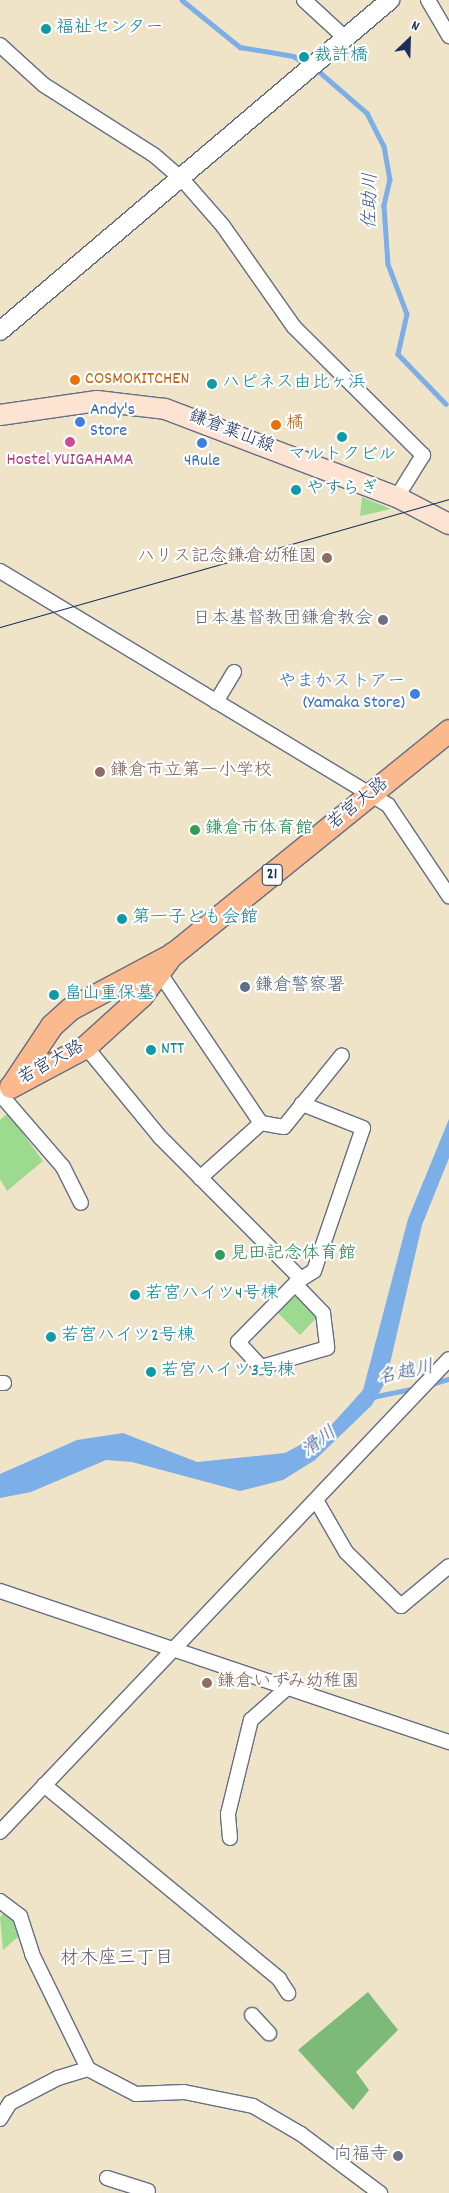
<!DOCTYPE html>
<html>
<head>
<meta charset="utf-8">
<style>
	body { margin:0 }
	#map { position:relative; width:449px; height:2193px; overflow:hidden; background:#efe4c8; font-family:Dekko,"Klee One",sans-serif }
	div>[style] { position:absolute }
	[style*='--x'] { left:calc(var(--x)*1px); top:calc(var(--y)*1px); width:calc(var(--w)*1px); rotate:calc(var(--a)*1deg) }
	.green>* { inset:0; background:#9cda8f }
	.forest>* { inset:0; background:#7dba7a }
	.water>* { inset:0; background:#7caee8 }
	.stream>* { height:4.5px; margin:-2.25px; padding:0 2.25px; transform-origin:2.25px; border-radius:2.25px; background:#7caee8 }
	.roads { filter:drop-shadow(1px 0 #656e83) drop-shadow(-1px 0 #656e83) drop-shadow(0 1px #656e83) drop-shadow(0 -1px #656e83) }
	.minor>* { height:14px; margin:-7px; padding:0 7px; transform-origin:7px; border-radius:7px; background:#fff }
	.tertiary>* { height:18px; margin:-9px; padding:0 9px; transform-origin:9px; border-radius:9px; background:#fff }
	.secondary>* { height:20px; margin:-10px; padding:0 10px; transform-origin:10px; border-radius:10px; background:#fde3d1 }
	.primary>* { height:22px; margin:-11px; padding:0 11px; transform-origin:11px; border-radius:11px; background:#fbba8d }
	.tram>* { height:1px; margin:-0.5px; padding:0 0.5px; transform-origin:0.5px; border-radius:0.5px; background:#1b2f5e }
	.dots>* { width:14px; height:14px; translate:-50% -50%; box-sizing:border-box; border:2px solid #fff; border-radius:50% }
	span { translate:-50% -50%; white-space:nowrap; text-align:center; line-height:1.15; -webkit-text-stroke:4.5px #fff; paint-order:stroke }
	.shield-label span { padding:1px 4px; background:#fff; border:1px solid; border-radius:4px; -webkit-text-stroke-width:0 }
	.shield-label { font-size:16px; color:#1b2f5e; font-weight:700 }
	.culture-label { font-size:18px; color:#0d838f }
	.left { translate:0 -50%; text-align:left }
	.food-label { font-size:18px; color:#c56008 }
	.shop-label { font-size:18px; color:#366cbe }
	.right { translate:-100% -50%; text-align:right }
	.street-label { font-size:18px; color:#1b2f5e }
	.hotel-label { font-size:18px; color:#b23c85 }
	.education-label { font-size:18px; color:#785e54 }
	.worship-label { font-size:18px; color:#5b616d }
	.leisure-label { font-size:18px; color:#27864d }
	.service-label { font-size:18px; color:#4e5e75 }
	.water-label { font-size:19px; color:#3d5b8e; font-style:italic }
	.neighbourhood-label { font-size:19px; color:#5d576d }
	.north { position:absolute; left:384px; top:15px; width:50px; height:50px; -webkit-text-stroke:4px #fff; paint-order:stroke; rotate:24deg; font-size:14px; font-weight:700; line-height:20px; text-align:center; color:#1b2f5e }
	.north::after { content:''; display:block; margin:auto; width:18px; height:22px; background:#1b2f5e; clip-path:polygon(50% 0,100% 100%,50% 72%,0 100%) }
</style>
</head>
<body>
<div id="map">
	<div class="green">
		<i style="clip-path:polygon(362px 497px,391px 509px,360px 516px)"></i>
		<i style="clip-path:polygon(8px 1113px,43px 1161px,7px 1191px,0 1179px,0 1120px)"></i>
		<i style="clip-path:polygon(298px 1294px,319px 1315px,300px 1335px,277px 1312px)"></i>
		<i style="clip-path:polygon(5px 1912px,15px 1920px,20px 1935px,3px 1950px,0 1917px)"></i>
	</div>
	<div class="forest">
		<i style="clip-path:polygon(368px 1992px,398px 2030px,356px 2072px,369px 2090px,353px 2110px,298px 2050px)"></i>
	</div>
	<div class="water">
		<i style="clip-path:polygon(449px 1119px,449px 1158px,422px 1225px,386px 1381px,372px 1405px,315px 1460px,283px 1480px,240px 1491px,132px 1462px,106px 1460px,31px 1492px,0 1498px,0 1474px,77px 1440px,123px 1433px,197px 1462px,285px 1453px,326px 1431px,363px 1390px,408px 1219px)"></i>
	</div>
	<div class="stream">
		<i style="--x:182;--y:0;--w:75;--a:39"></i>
		<i style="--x:240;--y:47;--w:54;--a:9.6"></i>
		<i style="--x:293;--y:56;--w:17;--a:31"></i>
		<i style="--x:315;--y:68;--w:69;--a:40.9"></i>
		<i style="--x:367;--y:113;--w:37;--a:63"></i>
		<i style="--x:384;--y:146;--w:34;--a:80"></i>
		<i style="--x:390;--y:179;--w:28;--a:103"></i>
		<i style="--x:384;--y:206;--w:58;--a:86.1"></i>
		<i style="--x:388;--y:264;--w:53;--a:69.2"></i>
		<i style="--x:407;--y:314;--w:41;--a:102.7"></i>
		<i style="--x:398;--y:354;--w:69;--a:46.2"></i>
		<i style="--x:431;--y:1384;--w:19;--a:-16"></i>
		<i style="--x:372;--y:1397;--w:45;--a:-11.6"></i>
	</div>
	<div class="roads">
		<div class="minor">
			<i style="--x:304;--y:0;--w:53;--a:42.7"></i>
			<i style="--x:428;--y:0;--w:42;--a:59.7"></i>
			<i style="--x:0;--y:45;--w:59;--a:42.3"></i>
			<i style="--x:44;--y:85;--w:130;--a:32.5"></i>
			<i style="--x:154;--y:155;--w:37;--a:41"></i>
			<i style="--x:182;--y:179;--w:62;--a:48.9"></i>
			<i style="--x:223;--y:226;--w:123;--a:54.9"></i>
			<i style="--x:294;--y:327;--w:182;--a:44.8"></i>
			<i style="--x:423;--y:455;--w:49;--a:121.8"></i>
			<i style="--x:0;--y:571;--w:453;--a:31.1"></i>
			<i style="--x:388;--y:805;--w:110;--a:56.2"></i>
			<i style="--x:216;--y:702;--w:35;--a:-59"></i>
			<i style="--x:161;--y:975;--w:179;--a:56"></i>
			<i style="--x:261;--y:1123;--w:23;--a:10"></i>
			<i style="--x:284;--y:1127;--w:92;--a:-51.1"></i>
			<i style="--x:86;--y:1047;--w:117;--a:50.6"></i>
			<i style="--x:160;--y:1137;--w:200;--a:45.2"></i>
			<i style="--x:0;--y:1094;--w:96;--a:49.2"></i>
			<i style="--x:63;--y:1167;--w:40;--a:63.4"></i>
			<i style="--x:200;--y:1178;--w:82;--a:-42"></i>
			<i style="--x:295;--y:1284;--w:40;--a:46"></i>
			<i style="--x:323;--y:1313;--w:35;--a:83"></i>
			<i style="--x:327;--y:1348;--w:69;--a:163.9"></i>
			<i style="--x:261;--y:1367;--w:34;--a:-133"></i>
			<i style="--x:238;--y:1342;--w:81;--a:-45.5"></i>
			<i style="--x:295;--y:1284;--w:8;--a:-40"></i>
			<i style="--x:301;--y:1279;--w:15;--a:-32"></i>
			<i style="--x:314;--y:1271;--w:151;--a:-71.1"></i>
			<i style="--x:363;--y:1128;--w:66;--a:-158.5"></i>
			<i style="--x:0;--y:1383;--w:4;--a:0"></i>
			<i style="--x:316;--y:1500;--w:60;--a:60"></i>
			<i style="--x:346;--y:1552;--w:77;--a:44.5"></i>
			<i style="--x:401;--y:1606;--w:62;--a:-39.8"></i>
			<i style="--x:0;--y:1591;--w:474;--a:18.6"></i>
			<i style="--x:44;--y:1785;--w:305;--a:39.5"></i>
			<i style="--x:279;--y:1979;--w:17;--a:57"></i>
			<i style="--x:0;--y:1832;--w:652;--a:-46.49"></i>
			<i style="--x:230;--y:1838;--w:24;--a:-95"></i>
			<i style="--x:228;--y:1814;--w:97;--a:-76.3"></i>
			<i style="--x:251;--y:1720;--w:48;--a:-41.6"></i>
			<i style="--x:0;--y:1901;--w:25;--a:37"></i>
			<i style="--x:20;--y:1916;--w:40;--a:72"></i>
			<i style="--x:32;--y:1954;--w:128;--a:64"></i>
			<i style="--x:88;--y:2069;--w:54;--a:27.5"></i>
			<i style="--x:136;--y:2094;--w:48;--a:-2.4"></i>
			<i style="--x:184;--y:2092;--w:70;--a:11.5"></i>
			<i style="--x:253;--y:2106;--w:56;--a:30.3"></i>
			<i style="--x:301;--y:2134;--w:99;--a:36.8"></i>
			<i style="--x:252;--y:2015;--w:25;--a:47"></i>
			<i style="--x:0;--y:2119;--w:19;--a:-58"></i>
			<i style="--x:10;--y:2103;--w:54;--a:-27.5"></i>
			<i style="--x:58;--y:2078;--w:31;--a:-17"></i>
			<i style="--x:107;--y:2178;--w:43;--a:17.6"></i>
		</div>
		<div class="tertiary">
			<i style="--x:0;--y:331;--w:512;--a:-40.32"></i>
		</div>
		<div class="secondary">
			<i style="--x:0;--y:415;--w:98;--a:-8.2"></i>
			<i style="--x:97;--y:401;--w:68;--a:6.7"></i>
			<i style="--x:165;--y:409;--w:248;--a:20.8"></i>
			<i style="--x:397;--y:497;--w:59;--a:27.4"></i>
		</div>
		<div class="primary">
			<i style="--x:12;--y:1086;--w:72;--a:-56.3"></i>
			<i style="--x:52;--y:1026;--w:25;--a:-42"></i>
			<i style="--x:71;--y:1009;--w:117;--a:-28.1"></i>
			<i style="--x:174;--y:954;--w:354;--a:-39"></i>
			<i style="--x:11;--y:1087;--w:85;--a:-28.1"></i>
			<i style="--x:86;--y:1047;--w:76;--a:-42.3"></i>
			<i style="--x:142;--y:996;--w:52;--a:-53.6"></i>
		</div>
	</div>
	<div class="tram">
		<i style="--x:0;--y:627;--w:467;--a:-15.9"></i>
	</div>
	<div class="dots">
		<i style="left:46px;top:29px;background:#0f9aa8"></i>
		<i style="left:304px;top:57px;background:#0f9aa8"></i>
		<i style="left:75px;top:380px;background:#e8710a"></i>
		<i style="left:212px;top:384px;background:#0f9aa8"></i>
		<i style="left:80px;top:422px;background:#3f7fe0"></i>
		<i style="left:276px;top:425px;background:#e8710a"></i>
		<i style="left:342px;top:437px;background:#0f9aa8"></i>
		<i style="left:70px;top:442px;background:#d1479c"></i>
		<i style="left:202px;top:443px;background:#3f7fe0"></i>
		<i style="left:296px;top:490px;background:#0f9aa8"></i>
		<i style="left:327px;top:558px;background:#8d6e63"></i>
		<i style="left:383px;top:620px;background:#6b7280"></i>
		<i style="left:415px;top:694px;background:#3f7fe0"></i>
		<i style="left:100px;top:772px;background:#8d6e63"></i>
		<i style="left:195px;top:830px;background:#2e9e5b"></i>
		<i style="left:122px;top:919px;background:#0f9aa8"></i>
		<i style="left:245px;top:987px;background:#5c6f8a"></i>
		<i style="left:54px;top:995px;background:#0f9aa8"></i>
		<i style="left:151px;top:1050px;background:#0f9aa8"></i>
		<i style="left:220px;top:1255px;background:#2e9e5b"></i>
		<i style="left:135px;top:1295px;background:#0f9aa8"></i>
		<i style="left:51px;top:1337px;background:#0f9aa8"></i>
		<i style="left:151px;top:1372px;background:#0f9aa8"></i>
		<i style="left:207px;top:1683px;background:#8d6e63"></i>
		<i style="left:398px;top:2156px;background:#6b7280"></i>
	</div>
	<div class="shield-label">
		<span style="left:272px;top:875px">21</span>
	</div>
	<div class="culture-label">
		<span class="left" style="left:56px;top:29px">福祉センター</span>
		<span class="left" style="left:314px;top:57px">裁許橋</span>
		<span class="left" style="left:222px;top:384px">ハピネス由比ヶ浜</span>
		<span style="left:342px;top:456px">マルトクビル</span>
		<span class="left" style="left:306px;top:490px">やすらぎ</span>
		<span class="left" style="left:132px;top:919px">第一子ども会館</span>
		<span class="left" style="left:64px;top:995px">畠山重保墓</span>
		<span class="left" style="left:161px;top:1050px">NTT</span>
		<span class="left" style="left:145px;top:1295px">若宮ハイツ4号棟</span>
		<span class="left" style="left:61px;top:1337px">若宮ハイツ2号棟</span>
		<span class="left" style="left:161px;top:1372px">若宮ハイツ3号棟</span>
	</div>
	<div class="food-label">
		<span class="left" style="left:85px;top:380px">COSMOKITCHEN</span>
		<span class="left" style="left:286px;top:425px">橘</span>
	</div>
	<div class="shop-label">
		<span class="left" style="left:90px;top:422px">Andy's<br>Store</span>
		<span style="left:202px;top:462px">4Rule</span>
		<span class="right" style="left:405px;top:694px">やまかストアー<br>(Yamaka Store)</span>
	</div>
	<div class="street-label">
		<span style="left:231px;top:433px;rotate:21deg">鎌倉葉山線</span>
		<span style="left:359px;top:805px;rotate:-39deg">若宮大路</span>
		<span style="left:52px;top:1064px;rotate:-29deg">若宮大路</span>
	</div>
	<div class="hotel-label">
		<span style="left:70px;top:461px">Hostel YUIGAHAMA</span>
	</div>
	<div class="education-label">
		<span class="right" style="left:317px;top:558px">ハリス記念鎌倉幼稚園</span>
		<span class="left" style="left:110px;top:772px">鎌倉市立第一小学校</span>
		<span class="left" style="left:217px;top:1683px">鎌倉いずみ幼稚園</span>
	</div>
	<div class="worship-label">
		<span class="right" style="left:373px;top:620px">日本基督教団鎌倉教会</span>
		<span class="right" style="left:388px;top:2156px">向福寺</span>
	</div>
	<div class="leisure-label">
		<span class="left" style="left:205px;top:830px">鎌倉市体育館</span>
		<span class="left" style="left:230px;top:1255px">見田記念体育館</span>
	</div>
	<div class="service-label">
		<span class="left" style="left:255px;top:987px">鎌倉警察署</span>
	</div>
	<div class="water-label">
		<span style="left:372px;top:201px;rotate:-89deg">佐助川</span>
		<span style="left:406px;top:1374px;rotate:-12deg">名越川</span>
		<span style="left:320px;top:1443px;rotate:-37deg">滑川</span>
	</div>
	<div class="neighbourhood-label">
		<span style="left:117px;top:1960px">材木座三丁目</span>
	</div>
	<div class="north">N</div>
</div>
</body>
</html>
